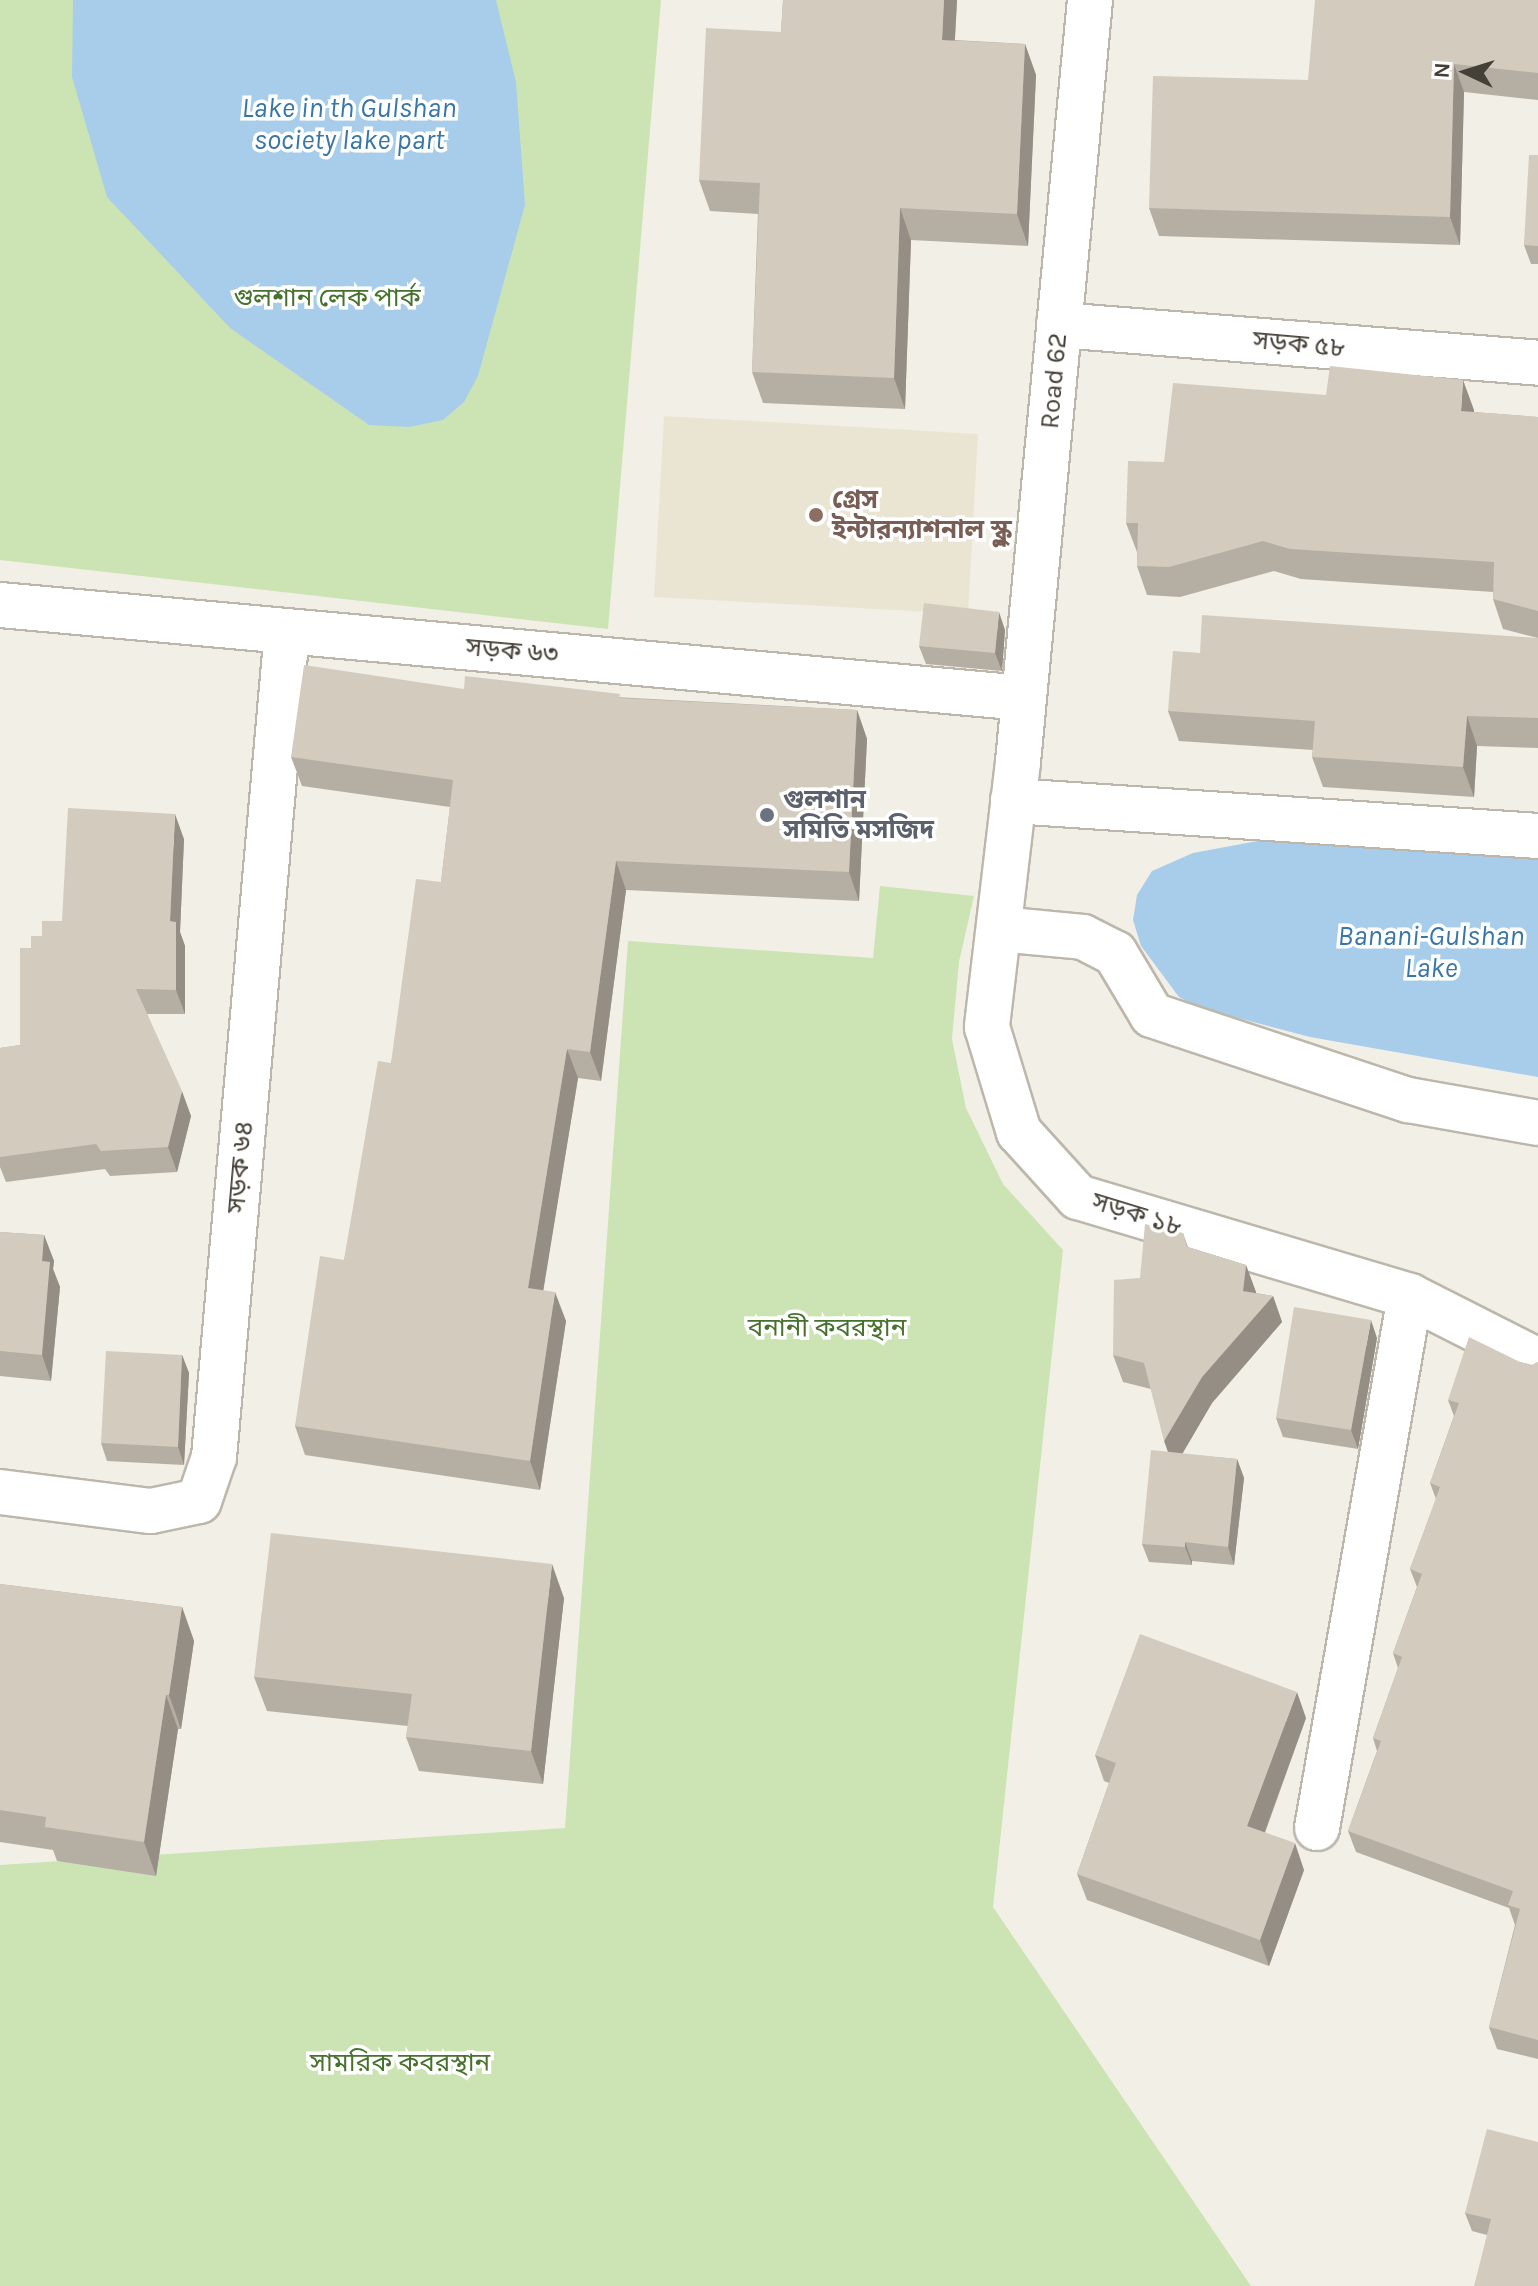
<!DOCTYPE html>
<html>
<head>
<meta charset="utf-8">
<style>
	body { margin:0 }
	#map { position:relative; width:1538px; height:2286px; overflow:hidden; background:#f2efe7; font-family:Karla,"Noto Sans Bengali",sans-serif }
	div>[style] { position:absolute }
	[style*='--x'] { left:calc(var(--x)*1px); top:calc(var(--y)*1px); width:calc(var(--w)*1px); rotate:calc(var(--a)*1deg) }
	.education>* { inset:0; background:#eae4d2 }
	.green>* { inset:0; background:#cce4b3 }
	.water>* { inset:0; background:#a8cdeb }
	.roads { filter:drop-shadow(2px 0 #bdb7ab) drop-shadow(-2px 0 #bdb7ab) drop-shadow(0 2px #bdb7ab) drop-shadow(0 -2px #bdb7ab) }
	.minor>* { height:44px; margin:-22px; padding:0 22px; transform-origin:22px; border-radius:22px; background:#fff }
	.wall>* { inset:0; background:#b5afa3 }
	.shaded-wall>* { inset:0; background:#948e85 }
	.building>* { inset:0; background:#d3cbbe }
	.dots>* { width:22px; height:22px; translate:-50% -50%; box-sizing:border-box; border:4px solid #fff; border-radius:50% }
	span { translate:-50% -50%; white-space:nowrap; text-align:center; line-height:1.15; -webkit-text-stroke:7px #fff; paint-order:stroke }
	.park-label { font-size:26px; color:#46722e }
	.street-label { font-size:26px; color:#454037 }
	.education-label { font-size:26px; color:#785e54; font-weight:700 }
	.left { translate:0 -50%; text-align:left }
	.worship-label { font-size:26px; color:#5b616d; font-weight:700 }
	.water-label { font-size:28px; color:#3875a9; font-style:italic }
	.north { position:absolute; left:1426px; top:32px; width:80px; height:80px; -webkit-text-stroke:6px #fff; paint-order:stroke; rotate:274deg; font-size:22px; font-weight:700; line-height:32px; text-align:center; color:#454037 }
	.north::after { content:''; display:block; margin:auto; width:28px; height:36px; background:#454037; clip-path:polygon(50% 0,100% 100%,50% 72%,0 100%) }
</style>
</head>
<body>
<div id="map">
	<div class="education">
		<i style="clip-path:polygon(664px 416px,978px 434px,968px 614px,654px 597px)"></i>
	</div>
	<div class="green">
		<i style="clip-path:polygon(0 0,661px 0,608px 629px,0 560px)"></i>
		<i style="clip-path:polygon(880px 886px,974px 896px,959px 962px,952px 1039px,966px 1108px,1003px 1184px,1063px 1250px,993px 1907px,1251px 2286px,0 2286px,0 1865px,565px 1828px,628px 941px,873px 958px)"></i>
	</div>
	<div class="water">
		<i style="clip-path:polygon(73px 0,496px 0,516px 82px,525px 205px,478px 376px,464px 402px,443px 420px,409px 427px,369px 425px,230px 328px,107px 197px,72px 77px)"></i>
		<i style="clip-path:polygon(1263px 840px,1538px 853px,1538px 1077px,1310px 1037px,1200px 1008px,1179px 997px,1141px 946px,1133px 920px,1137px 895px,1152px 871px,1193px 853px)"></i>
	</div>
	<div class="roads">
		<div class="minor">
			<i style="--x:1090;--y:0;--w:765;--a:95.4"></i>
			<i style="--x:1018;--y:762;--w:267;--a:96.7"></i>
			<i style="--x:987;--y:1027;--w:110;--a:73.1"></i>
			<i style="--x:1019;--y:1132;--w:88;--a:47.8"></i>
			<i style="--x:1078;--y:1197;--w:346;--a:16.6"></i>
			<i style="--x:1410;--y:1296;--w:144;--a:26.9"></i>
			<i style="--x:1059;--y:325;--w:481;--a:4.5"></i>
			<i style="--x:0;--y:605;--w:1028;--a:5.19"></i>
			<i style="--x:1013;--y:801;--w:526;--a:3.81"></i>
			<i style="--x:999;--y:929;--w:84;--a:5.4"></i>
			<i style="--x:1083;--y:937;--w:36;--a:27"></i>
			<i style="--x:1115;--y:953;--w:72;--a:59.2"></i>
			<i style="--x:1152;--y:1015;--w:270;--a:18.4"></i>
			<i style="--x:1408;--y:1100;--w:132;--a:10"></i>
			<i style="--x:0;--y:1492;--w:152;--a:7.2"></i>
			<i style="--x:151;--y:1511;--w:49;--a:-11.8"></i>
			<i style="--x:199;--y:1501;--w:46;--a:-71.2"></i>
			<i style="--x:214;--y:1457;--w:829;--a:-84.95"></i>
			<i style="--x:1317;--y:1828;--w:540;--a:-80.08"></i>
		</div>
	</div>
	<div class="wall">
		<i style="clip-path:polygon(783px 0,957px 0,955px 40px,1025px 44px,1036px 75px,1028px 246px,911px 240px,905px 409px,763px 403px,752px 372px,758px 214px,710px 211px,699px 180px,781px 32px)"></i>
		<i style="clip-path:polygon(1538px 0,1538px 100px,1464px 92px,1460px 245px,1159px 236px,1149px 208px,1308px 80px)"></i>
		<i style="clip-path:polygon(1538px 155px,1538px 264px,1531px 264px,1524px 245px)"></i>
		<i style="clip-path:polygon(1474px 410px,1474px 412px,1538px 417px,1538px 638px,1503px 629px,1493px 599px,1493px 592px,1301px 579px,1274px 571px,1180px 597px,1147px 595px,1137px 566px,1137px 552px,1126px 523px,1164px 462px)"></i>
		<i style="clip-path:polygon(1005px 630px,1002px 671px,926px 664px,919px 646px)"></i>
		<i style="clip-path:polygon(1538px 638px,1538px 748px,1477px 746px,1474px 797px,1323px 787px,1312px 757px,1313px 750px,1179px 741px,1168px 711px,1200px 653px)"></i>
		<i style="clip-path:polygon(464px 689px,857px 710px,867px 739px,859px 901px,626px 890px,601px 1081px,578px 1078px,543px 1290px,566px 1321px,540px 1490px,305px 1455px,295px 1426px,344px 1260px,391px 1063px,441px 882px,450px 807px,302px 786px,291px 757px)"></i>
		<i style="clip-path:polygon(184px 839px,180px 932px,185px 946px,185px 1014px,147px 1014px,191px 1116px,177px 1172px,110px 1176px,105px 1169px,6px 1182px,0 1167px,0 1048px,20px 1045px,31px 948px,42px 936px,62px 921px)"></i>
		<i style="clip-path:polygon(0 1232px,44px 1235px,54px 1261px,53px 1269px,60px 1287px,51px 1381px,0 1376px)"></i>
		<i style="clip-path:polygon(1183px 1233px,1188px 1247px,1246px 1265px,1256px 1293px,1273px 1296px,1282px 1322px,1212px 1403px,1182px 1454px,1237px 1459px,1244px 1478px,1234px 1565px,1192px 1561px,1192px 1565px,1149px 1562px,1142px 1544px,1168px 1452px,1151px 1389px,1123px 1382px,1113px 1355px,1140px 1278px)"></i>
		<i style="clip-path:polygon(1377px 1338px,1358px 1449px,1283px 1437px,1276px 1418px)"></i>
		<i style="clip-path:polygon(182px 1355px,189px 1373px,184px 1465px,107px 1461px,101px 1443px)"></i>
		<i style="clip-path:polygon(1520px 1362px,1532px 1365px,1538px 1362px,1538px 2059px,1497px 2049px,1489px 2027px,1515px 1925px,1509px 1908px,1356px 1852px,1348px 1831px,1377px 1751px,1373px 1738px,1398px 1668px,1393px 1653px,1417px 1587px,1410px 1569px,1436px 1499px,1430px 1483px,1454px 1416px,1448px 1400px)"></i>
		<i style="clip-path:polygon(0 1584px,182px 1607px,194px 1641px,181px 1729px,178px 1729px,156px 1876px,57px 1861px,53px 1850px,0 1842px)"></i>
		<i style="clip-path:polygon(564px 1598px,543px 1784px,419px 1771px,406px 1737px,408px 1726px,267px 1711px,254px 1677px)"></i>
		<i style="clip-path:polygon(1306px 1718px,1265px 1833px,1304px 1870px,1269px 1966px,1087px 1900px,1077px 1874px,1109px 1783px,1104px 1781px,1095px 1755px)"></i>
		<i style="clip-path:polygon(1538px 2142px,1487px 2235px,1472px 2231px,1465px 2213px)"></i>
	</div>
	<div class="shaded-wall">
		<i style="clip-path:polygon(944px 0,957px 0,953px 71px,942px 40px)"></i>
		<i style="clip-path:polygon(1025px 44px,1036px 75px,1028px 246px,1017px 214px)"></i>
		<i style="clip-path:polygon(1454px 64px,1464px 92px,1460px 245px,1450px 217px)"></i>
		<i style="clip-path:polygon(900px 208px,911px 240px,905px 409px,894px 378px)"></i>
		<i style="clip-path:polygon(1463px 380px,1474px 410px,1472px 441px,1461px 411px)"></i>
		<i style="clip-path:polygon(999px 612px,1005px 630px,1002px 671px,995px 653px)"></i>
		<i style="clip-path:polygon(857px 710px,867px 739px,859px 901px,849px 872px)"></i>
		<i style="clip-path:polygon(1467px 716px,1477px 746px,1474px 797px,1463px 767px)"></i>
		<i style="clip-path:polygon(175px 814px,184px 839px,180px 932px,185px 946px,185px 1014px,176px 990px,170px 921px)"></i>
		<i style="clip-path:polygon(616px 861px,626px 890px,601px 1081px,590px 1052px)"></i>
		<i style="clip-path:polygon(567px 1049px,578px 1078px,539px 1317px,528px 1288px)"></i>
		<i style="clip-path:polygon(182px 1091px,191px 1116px,177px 1172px,168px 1147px)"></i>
		<i style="clip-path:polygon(44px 1235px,54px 1261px,53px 1269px,60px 1287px,51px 1381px,42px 1355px,42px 1261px)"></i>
		<i style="clip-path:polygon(1246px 1265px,1256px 1292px,1253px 1318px,1243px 1291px)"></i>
		<i style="clip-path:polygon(555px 1292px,566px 1321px,540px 1490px,530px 1461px)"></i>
		<i style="clip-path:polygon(1273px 1296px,1282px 1322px,1212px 1403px,1174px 1468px,1164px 1441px,1202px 1377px)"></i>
		<i style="clip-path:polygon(1371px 1320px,1377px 1338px,1358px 1449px,1351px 1430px)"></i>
		<i style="clip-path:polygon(182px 1355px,189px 1373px,184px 1465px,178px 1447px)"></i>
		<i style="clip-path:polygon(1237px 1459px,1244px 1478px,1234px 1565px,1228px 1547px)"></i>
		<i style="clip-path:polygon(1185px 1542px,1192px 1561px,1192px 1565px,1185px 1547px)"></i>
		<i style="clip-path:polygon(552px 1564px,564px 1598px,543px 1784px,531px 1751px)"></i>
		<i style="clip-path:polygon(182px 1607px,194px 1641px,181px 1729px,169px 1695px)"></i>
		<i style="clip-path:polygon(1297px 1692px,1306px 1718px,1257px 1853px,1247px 1826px)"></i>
		<i style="clip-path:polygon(166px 1695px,178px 1729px,156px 1876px,144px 1842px)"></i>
		<i style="clip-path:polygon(1295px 1843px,1304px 1870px,1269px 1966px,1260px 1940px)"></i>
	</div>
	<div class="building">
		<i style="clip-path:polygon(783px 0,944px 0,942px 40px,1025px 44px,1017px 214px,900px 208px,894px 378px,752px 372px,760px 183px,699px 180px,706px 28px,781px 32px)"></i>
		<i style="clip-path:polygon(1315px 0,1538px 0,1538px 73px,1454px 64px,1450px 217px,1149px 208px,1153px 76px,1308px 80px)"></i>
		<i style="clip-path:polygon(1529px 155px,1538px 155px,1538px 246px,1524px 245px)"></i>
		<i style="clip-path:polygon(1330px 366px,1463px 380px,1461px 411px,1538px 417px,1538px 611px,1493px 599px,1494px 562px,1290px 549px,1263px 541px,1169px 567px,1137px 566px,1138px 523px,1126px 523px,1128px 461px,1164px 462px,1173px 383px,1326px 395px)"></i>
		<i style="clip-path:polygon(924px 603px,999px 612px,995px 653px,919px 646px)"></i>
		<i style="clip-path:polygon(1202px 615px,1538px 638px,1538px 718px,1467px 716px,1463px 767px,1312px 757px,1315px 721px,1168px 711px,1173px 651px,1200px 653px)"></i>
		<i style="clip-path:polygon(304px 665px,464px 689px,465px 676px,620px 694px,619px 698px,857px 710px,849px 872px,616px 861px,590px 1052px,567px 1049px,528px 1288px,555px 1292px,530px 1461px,295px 1426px,320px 1256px,344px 1260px,378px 1061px,391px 1063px,416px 879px,441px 882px,453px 780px,291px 757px)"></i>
		<i style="clip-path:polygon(68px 808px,175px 814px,170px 921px,176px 922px,176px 990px,136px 989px,182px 1091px,168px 1147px,101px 1151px,96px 1144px,0 1157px,0 1048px,20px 1045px,20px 948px,31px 948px,31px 936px,42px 936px,42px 921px,62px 921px)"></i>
		<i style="clip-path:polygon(1145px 1224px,1183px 1233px,1187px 1247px,1246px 1265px,1243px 1291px,1273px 1296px,1202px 1377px,1164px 1441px,1144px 1363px,1113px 1355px,1114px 1280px,1140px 1278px)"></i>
		<i style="clip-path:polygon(0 1232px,44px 1235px,42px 1261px,50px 1262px,42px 1355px,0 1351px)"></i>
		<i style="clip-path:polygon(1294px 1307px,1371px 1320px,1351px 1430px,1276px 1418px)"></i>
		<i style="clip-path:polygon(1469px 1337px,1520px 1362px,1532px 1365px,1538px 1362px,1538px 2040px,1489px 2027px,1520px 1909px,1508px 1905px,1513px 1891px,1348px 1831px,1381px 1741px,1373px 1738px,1402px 1657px,1393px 1653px,1422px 1574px,1410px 1569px,1440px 1487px,1430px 1483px,1459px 1403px,1448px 1400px)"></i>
		<i style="clip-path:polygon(106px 1351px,182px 1355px,178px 1447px,101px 1443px)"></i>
		<i style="clip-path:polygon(1151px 1450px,1237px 1459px,1228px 1547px,1185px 1542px,1185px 1547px,1142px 1544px)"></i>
		<i style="clip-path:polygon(271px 1533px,552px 1564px,531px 1751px,406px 1737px,412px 1694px,254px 1677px)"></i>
		<i style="clip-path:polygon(0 1584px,182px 1607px,169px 1695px,166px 1695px,144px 1842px,45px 1827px,46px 1817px,0 1810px)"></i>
		<i style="clip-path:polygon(1140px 1634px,1297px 1692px,1247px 1826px,1295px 1843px,1260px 1940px,1077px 1874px,1116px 1763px,1095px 1755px)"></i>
		<i style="clip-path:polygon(1487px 2129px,1538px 2142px,1538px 2286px,1474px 2286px,1491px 2219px,1465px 2213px)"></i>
	</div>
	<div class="dots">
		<i style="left:816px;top:515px;background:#8d6e63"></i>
		<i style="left:767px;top:815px;background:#6b7280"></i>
	</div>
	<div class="park-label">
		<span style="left:327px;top:298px">গুলশান লেক পার্ক</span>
		<span style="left:827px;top:1328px">বনানী কবরস্থান</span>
		<span style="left:400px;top:2063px">সামরিক কবরস্থান</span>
	</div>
	<div class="street-label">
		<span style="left:1299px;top:344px;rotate:5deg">সড়ক ৫৮</span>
		<span style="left:1054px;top:381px;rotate:-85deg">Road 62</span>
		<span style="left:512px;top:651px;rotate:5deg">সড়ক ৬৩</span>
		<span style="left:240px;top:1167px;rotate:-85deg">সড়ক ৬৪</span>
		<span style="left:1137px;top:1214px;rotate:17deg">সড়ক ১৮</span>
	</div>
	<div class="education-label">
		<span class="left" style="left:832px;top:515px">গ্রেস<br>ইন্টারন্যাশনাল স্কুল</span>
	</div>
	<div class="worship-label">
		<span class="left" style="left:783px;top:815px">গুলশান<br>সমিতি মসজিদ</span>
	</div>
	<div class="water-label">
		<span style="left:349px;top:124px">Lake in th Gulshan<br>society lake part</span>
		<span style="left:1431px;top:952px">Banani-Gulshan<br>Lake</span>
	</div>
	<div class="north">N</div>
</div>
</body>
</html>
